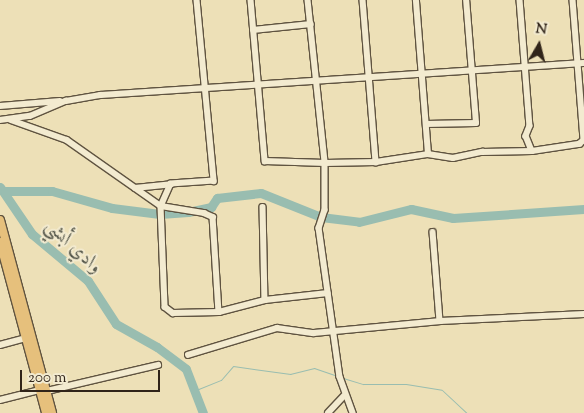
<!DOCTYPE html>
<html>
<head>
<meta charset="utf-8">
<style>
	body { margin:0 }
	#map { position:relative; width:584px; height:413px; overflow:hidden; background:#ede0b7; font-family:"Sorts Mill Goudy",Amiri,serif }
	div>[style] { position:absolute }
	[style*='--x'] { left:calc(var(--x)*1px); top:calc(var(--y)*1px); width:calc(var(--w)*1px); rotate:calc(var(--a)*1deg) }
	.stream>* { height:1px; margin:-0.5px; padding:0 0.5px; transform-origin:0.5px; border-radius:0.5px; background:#99bdb0 }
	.river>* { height:9px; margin:-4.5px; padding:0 4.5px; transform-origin:4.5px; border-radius:4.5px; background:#99bdb0 }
	.roads { filter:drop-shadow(1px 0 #5f5340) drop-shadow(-1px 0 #5f5340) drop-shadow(0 1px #5f5340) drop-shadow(0 -1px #5f5340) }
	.minor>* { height:5.5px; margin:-2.75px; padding:0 2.75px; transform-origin:2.75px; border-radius:2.75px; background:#f3ebd0 }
	.major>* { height:8px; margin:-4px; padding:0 4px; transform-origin:4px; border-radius:4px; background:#e6c07c }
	span { translate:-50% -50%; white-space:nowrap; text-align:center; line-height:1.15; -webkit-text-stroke:4px #f3ebd0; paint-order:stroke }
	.water-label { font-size:20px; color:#505246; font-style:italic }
	.north { position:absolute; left:514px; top:20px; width:50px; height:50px; -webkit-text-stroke:4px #f3ebd0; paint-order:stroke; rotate:8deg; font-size:14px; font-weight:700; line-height:20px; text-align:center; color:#302419 }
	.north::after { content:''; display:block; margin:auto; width:18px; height:22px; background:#302419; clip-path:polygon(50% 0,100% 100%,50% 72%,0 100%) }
	.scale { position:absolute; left:20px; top:370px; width:140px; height:22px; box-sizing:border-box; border:2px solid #302419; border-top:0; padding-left:6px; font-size:15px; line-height:18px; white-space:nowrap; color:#302419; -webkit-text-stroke:4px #f3ebd0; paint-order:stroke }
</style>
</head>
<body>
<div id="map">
	<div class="stream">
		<i style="--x:343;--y:378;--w:21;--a:17"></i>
		<i style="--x:363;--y:384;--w:43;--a:0"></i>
		<i style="--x:406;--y:384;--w:36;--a:9"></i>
		<i style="--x:442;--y:390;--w:34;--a:43"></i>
		<i style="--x:196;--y:390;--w:27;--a:-22"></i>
		<i style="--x:221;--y:380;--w:18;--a:-49"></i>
		<i style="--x:233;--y:366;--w:58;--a:8"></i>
		<i style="--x:290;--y:374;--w:25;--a:-14"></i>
		<i style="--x:314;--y:368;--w:24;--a:19"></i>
	</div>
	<div class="river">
		<i style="--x:0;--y:187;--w:57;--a:55.8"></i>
		<i style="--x:32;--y:234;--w:73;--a:40"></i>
		<i style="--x:88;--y:281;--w:51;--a:56.9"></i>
		<i style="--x:116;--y:324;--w:47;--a:29.3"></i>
		<i style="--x:157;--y:347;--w:36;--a:37"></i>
		<i style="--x:186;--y:369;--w:47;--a:68.9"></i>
		<i style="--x:5;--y:191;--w:47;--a:0"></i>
		<i style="--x:52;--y:191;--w:62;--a:15.8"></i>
		<i style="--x:112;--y:208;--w:48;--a:7.1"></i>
		<i style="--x:160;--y:214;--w:28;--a:-4"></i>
		<i style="--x:188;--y:212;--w:24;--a:-12"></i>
		<i style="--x:211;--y:207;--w:11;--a:-56"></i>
		<i style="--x:217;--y:198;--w:44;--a:-6.5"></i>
		<i style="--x:261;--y:193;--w:65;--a:21.8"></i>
		<i style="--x:321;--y:217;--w:38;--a:7"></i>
		<i style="--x:359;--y:222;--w:54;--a:-14"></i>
		<i style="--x:411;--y:209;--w:43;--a:12.1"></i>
		<i style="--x:453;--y:218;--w:131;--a:-3.9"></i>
	</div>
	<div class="roads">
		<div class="minor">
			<i style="--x:197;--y:0;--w:182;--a:84.6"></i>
			<i style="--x:214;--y:181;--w:43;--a:176"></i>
			<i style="--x:171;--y:184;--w:24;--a:114"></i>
			<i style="--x:161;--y:206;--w:101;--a:87.7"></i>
			<i style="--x:165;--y:307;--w:10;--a:37"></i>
			<i style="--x:173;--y:313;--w:46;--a:-1.2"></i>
			<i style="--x:219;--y:312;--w:48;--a:-14.6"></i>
			<i style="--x:265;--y:300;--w:63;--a:-6.3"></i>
			<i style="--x:251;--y:0;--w:162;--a:85"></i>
			<i style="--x:265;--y:161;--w:60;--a:1.9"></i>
			<i style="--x:325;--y:163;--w:51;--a:-1.1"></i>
			<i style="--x:376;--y:162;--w:53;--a:-8.7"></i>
			<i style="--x:428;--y:154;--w:154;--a:-94.5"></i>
			<i style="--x:308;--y:0;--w:164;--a:84"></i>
			<i style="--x:325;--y:163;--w:47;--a:90"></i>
			<i style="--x:325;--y:210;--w:19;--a:108"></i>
			<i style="--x:319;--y:228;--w:150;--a:82"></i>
			<i style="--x:340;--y:377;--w:38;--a:70"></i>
			<i style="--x:363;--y:0;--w:163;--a:85.4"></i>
			<i style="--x:520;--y:0;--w:126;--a:85.5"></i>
			<i style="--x:530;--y:126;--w:11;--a:112"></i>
			<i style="--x:526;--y:136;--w:16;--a:68"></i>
			<i style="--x:573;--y:0;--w:140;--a:85.5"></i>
			<i style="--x:253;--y:30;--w:58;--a:-5.9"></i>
			<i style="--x:0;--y:106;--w:60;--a:-4.8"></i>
			<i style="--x:0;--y:120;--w:30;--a:-8"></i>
			<i style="--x:30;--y:116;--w:39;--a:-23"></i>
			<i style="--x:66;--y:101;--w:35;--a:-10"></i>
			<i style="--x:100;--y:95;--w:485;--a:-3.8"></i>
			<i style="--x:11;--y:120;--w:59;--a:19.7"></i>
			<i style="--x:67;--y:140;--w:115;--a:35.1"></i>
			<i style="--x:161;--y:206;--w:44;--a:9.2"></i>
			<i style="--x:204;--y:213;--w:10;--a:24"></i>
			<i style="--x:213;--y:217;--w:95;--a:86.4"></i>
			<i style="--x:426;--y:124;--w:50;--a:-1.1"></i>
			<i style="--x:476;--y:123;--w:123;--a:-94.6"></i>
			<i style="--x:428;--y:154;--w:25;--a:9"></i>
			<i style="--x:453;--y:158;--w:30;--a:-12"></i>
			<i style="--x:482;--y:152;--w:50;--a:-1.1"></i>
			<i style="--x:532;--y:151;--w:48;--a:-8.5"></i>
			<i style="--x:579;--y:144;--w:6;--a:-39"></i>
			<i style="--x:135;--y:188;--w:36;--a:-6"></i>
			<i style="--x:263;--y:207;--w:93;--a:88.8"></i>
			<i style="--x:433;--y:232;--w:89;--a:85.5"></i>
			<i style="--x:0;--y:345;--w:27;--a:-15"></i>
			<i style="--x:188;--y:355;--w:93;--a:-16.9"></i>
			<i style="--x:277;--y:328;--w:37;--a:8"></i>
			<i style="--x:314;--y:333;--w:127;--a:-5.4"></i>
			<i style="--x:440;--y:321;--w:144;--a:-2.8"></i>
			<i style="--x:47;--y:391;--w:114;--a:-13.2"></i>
			<i style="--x:0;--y:400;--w:41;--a:-14"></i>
			<i style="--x:328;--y:413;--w:23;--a:-47"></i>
		</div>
		<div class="major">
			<i style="--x:0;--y:220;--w:200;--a:74.9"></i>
			<i style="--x:0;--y:242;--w:177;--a:74.9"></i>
		</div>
	</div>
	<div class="water-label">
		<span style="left:73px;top:247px;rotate:43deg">وادي أبشي</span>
	</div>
	<div class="north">N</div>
	<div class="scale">200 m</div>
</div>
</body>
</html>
